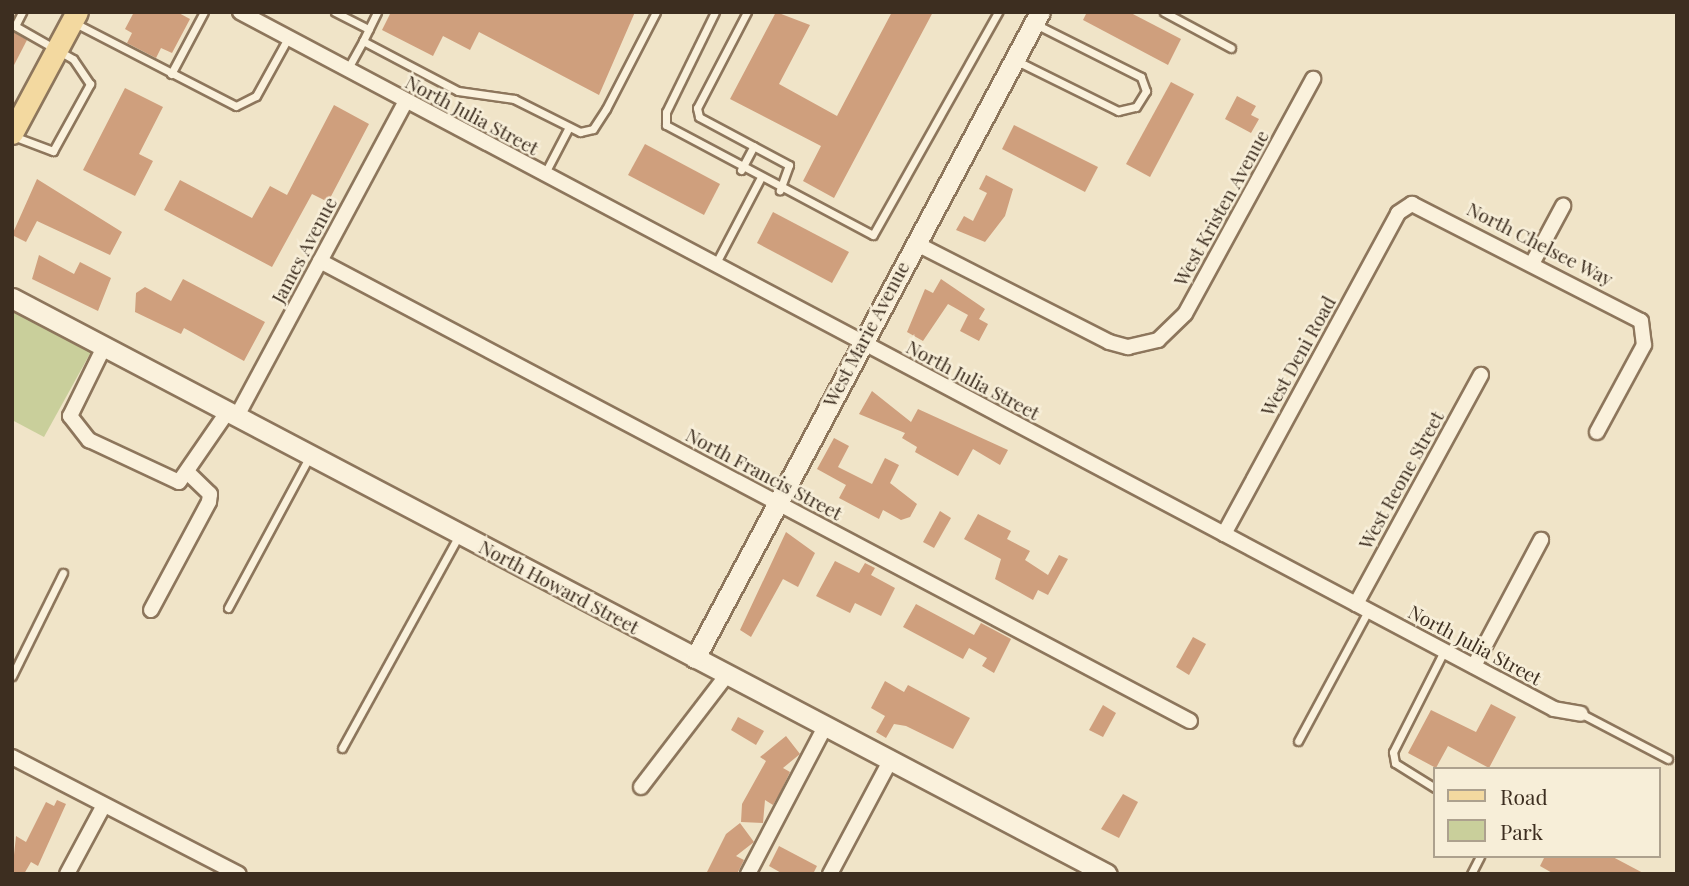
<!DOCTYPE html>
<html>
<head>
<meta charset="utf-8">
<style>
	body { margin:0 }
	#map { position:relative; width:1689px; height:886px; overflow:hidden; background:#f0e4c8; font-family:"Playfair Display",serif }
	div>[style] { position:absolute }
	[style*='--x'] { left:calc(var(--x)*1px); top:calc(var(--y)*1px); width:calc(var(--w)*1px); rotate:calc(var(--a)*1deg) }
	.green>* { inset:0; background:#c9cf9b }
	.building>* { inset:0; background:#cf9f7d }
	.roads { filter:drop-shadow(2px 0 #8d765c) drop-shadow(-2px 0 #8d765c) drop-shadow(0 2px #8d765c) drop-shadow(0 -2px #8d765c) }
	.lane>* { height:7px; margin:-3.5px; padding:0 3.5px; transform-origin:3.5px; border-radius:3.5px; background:#faf1dc }
	.street>* { height:14px; margin:-7px; padding:0 7px; transform-origin:7px; border-radius:7px; background:#faf1dc }
	.secondary>* { height:19px; margin:-9.5px; padding:0 9.5px; transform-origin:9.5px; border-radius:9.5px; background:#faf1dc }
	.primary>* { height:21px; margin:-10.5px; padding:0 10.5px; transform-origin:10.5px; border-radius:10.5px; background:#f3d9a0 }
	span { translate:-50% -50%; white-space:nowrap; text-align:center; line-height:1.15; -webkit-text-stroke:5px #f7eed8; paint-order:stroke }
	.street-label { font-size:19px; color:#3d2e20 }
	.frame { position:absolute; inset:0; border:14px solid #3d2e20; pointer-events:none }
	.legend { position:absolute; left:1433px; top:767px; width:228px; height:91px; box-sizing:border-box; background:#f7eed8; border:2px solid #ada18e; margin:0; padding:9px 12px; list-style:none; font-size:21px; color:#3d2e20 }
	.legend li { display:flex; align-items:center; gap:14px; height:35px }
	.legend b { width:35px; border:2px solid #ada18e }
</style>
</head>
<body>
<div id="map">
	<div class="green">
		<i style="clip-path:polygon(12px 308px,92px 350px,44px 437px,12px 420px)"></i>
	</div>
	<div class="building">
		<i style="clip-path:polygon(134px 12px,177px 12px,190px 19px,172px 53px,161px 48px,156px 58px,127px 43px,132px 33px,125px 29px)"></i>
		<i style="clip-path:polygon(391px 12px,635px 12px,599px 95px,479px 32px,470px 50px,443px 36px,433px 56px,382px 30px)"></i>
		<i style="clip-path:polygon(776px 12px,810px 25px,779px 84px,837px 116px,892px 12px,933px 12px,834px 198px,803px 181px,821px 146px,730px 99px)"></i>
		<i style="clip-path:polygon(1087px 12px,1129px 12px,1181px 39px,1168px 65px,1083px 20px)"></i>
		<i style="clip-path:polygon(12px 31px,27px 40px,12px 69px)"></i>
		<i style="clip-path:polygon(1171px 82px,1194px 94px,1150px 177px,1126px 164px)"></i>
		<i style="clip-path:polygon(125px 88px,163px 107px,139px 154px,153px 161px,135px 196px,83px 170px)"></i>
		<i style="clip-path:polygon(1237px 96px,1256px 106px,1251px 115px,1259px 119px,1251px 133px,1225px 119px)"></i>
		<i style="clip-path:polygon(334px 105px,369px 124px,328px 202px,312px 194px,272px 267px,164px 210px,180px 180px,252px 218px,270px 186px,287px 195px)"></i>
		<i style="clip-path:polygon(1014px 125px,1098px 167px,1085px 192px,1002px 149px)"></i>
		<i style="clip-path:polygon(645px 144px,720px 184px,704px 215px,628px 175px)"></i>
		<i style="clip-path:polygon(986px 175px,1013px 189px,1005px 216px,985px 242px,956px 230px,964px 216px,973px 221px,987px 193px,979px 189px)"></i>
		<i style="clip-path:polygon(37px 179px,122px 232px,110px 255px,37px 221px,26px 242px,12px 235px)"></i>
		<i style="clip-path:polygon(773px 212px,849px 252px,832px 283px,757px 243px)"></i>
		<i style="clip-path:polygon(39px 255px,74px 274px,80px 262px,111px 278px,98px 311px,32px 279px)"></i>
		<i style="clip-path:polygon(183px 279px,265px 322px,244px 361px,184px 328px,181px 334px,135px 312px,136px 293px,145px 287px,171px 301px)"></i>
		<i style="clip-path:polygon(941px 279px,985px 309px,979px 319px,988px 324px,979px 341px,960px 331px,968px 315px,948px 304px,923px 341px,907px 332px,925px 289px,933px 293px)"></i>
		<i style="clip-path:polygon(872px 391px,911px 422px,918px 409px,1008px 450px,1000px 465px,973px 449px,958px 476px,915px 452px,917px 447px,902px 438px,905px 433px,859px 414px)"></i>
		<i style="clip-path:polygon(834px 438px,849px 446px,838px 467px,872px 484px,885px 458px,899px 465px,890px 483px,917px 504px,910px 517px,901px 520px,883px 510px,879px 519px,839px 498px,846px 485px,817px 469px)"></i>
		<i style="clip-path:polygon(940px 511px,951px 518px,934px 548px,923px 542px)"></i>
		<i style="clip-path:polygon(978px 514px,1011px 531px,1007px 539px,1030px 551px,1025px 560px,1048px 575px,1059px 555px,1068px 559px,1048px 595px,1038px 590px,1033px 600px,995px 579px,1001px 559px,964px 539px)"></i>
		<i style="clip-path:polygon(786px 532px,815px 553px,798px 587px,783px 579px,751px 637px,740px 630px)"></i>
		<i style="clip-path:polygon(835px 561px,859px 573px,865px 563px,875px 568px,871px 575px,895px 588px,881px 616px,855px 603px,850px 613px,816px 596px)"></i>
		<i style="clip-path:polygon(916px 604px,974px 635px,981px 623px,1011px 639px,994px 673px,982px 666px,987px 658px,969px 648px,963px 659px,903px 627px)"></i>
		<i style="clip-path:polygon(1193px 637px,1206px 644px,1189px 675px,1176px 667px)"></i>
		<i style="clip-path:polygon(885px 681px,904px 692px,908px 685px,970px 718px,953px 749px,906px 726px,894px 724px,886px 738px,876px 732px,885px 716px,871px 708px)"></i>
		<i style="clip-path:polygon(1491px 704px,1516px 717px,1489px 768px,1448px 746px,1436px 768px,1408px 753px,1431px 710px,1476px 732px)"></i>
		<i style="clip-path:polygon(1103px 705px,1116px 713px,1103px 737px,1089px 730px)"></i>
		<i style="clip-path:polygon(738px 717px,764px 731px,756px 745px,731px 730px)"></i>
		<i style="clip-path:polygon(786px 736px,800px 754px,783px 768px,790px 772px,780px 793px,773px 805px,765px 800px,763px 823px,741px 822px,742px 804px,766px 761px,760px 757px)"></i>
		<i style="clip-path:polygon(1123px 794px,1138px 802px,1119px 838px,1101px 829px)"></i>
		<i style="clip-path:polygon(57px 800px,66px 804px,38px 866px,31px 862px,24px 874px,12px 874px,16px 836px,26px 842px,46px 802px,54px 806px)"></i>
		<i style="clip-path:polygon(740px 823px,754px 842px,736px 856px,744px 860px,737px 874px,706px 874px,726px 834px)"></i>
		<i style="clip-path:polygon(779px 846px,817px 866px,813px 874px,783px 874px,769px 866px)"></i>
		<i style="clip-path:polygon(1545px 856px,1611px 856px,1645px 874px,1554px 874px,1540px 866px)"></i>
	</div>
	<div class="roads">
		<div class="lane">
			<i style="--x:335;--y:12;--w:38;--a:27"></i>
			<i style="--x:715;--y:12;--w:111;--a:116.1"></i>
			<i style="--x:666;--y:112;--w:13;--a:90"></i>
			<i style="--x:666;--y:125;--w:234;--a:28"></i>
			<i style="--x:873;--y:235;--w:256;--a:-60.7"></i>
			<i style="--x:747;--y:12;--w:108;--a:117.5"></i>
			<i style="--x:697;--y:108;--w:9;--a:77"></i>
			<i style="--x:699;--y:117;--w:102;--a:28.1"></i>
			<i style="--x:789;--y:165;--w:27;--a:110"></i>
			<i style="--x:1164;--y:12;--w:76;--a:28.2"></i>
			<i style="--x:73;--y:22;--w:183;--a:27.3"></i>
			<i style="--x:236;--y:106;--w:22;--a:-27"></i>
			<i style="--x:256;--y:96;--w:66;--a:-61.1"></i>
			<i style="--x:363;--y:41;--w:32;--a:-64"></i>
			<i style="--x:1017;--y:61;--w:113;--a:26.3"></i>
			<i style="--x:1118;--y:111;--w:18;--a:-13"></i>
			<i style="--x:1136;--y:107;--w:19;--a:-58"></i>
			<i style="--x:1146;--y:91;--w:15;--a:-110"></i>
			<i style="--x:1141;--y:77;--w:119;--a:-153.4"></i>
			<i style="--x:347;--y:70;--w:33;--a:-61"></i>
			<i style="--x:363;--y:41;--w:107;--a:27.8"></i>
			<i style="--x:458;--y:91;--w:57;--a:8.1"></i>
			<i style="--x:514;--y:99;--w:74;--a:26.6"></i>
			<i style="--x:580;--y:132;--w:13;--a:-13"></i>
			<i style="--x:593;--y:129;--w:24;--a:-57"></i>
			<i style="--x:606;--y:109;--w:109;--a:-62.7"></i>
			<i style="--x:171;--y:74;--w:70;--a:-62"></i>
			<i style="--x:13;--y:136;--w:43;--a:20.6"></i>
			<i style="--x:53;--y:151;--w:77;--a:-61.1"></i>
			<i style="--x:90;--y:84;--w:30;--a:-124"></i>
			<i style="--x:73;--y:59;--w:67;--a:-150.4"></i>
			<i style="--x:15;--y:26;--w:16;--a:-63"></i>
			<i style="--x:741;--y:170;--w:27;--a:-62"></i>
			<i style="--x:544;--y:175;--w:54;--a:-62.5"></i>
			<i style="--x:715;--y:265;--w:97;--a:-62.4"></i>
			<i style="--x:228;--y:608;--w:173;--a:-61.7"></i>
			<i style="--x:12;--y:676;--w:115;--a:-63.7"></i>
			<i style="--x:1582;--y:714;--w:97;--a:27.6"></i>
			<i style="--x:1298;--y:741;--w:148;--a:-61.7"></i>
			<i style="--x:342;--y:748;--w:243;--a:-61.2"></i>
			<i style="--x:1435;--y:788;--w:47;--a:-148"></i>
			<i style="--x:1395;--y:763;--w:11;--a:-100"></i>
			<i style="--x:1393;--y:752;--w:113;--a:-63.2"></i>
			<i style="--x:1471;--y:874;--w:20;--a:-63"></i>
		</div>
		<div class="street">
			<i style="--x:240;--y:12;--w:1487;--a:27.94"></i>
			<i style="--x:1554;--y:709;--w:27;--a:10"></i>
			<i style="--x:915;--y:243;--w:218;--a:27"></i>
			<i style="--x:1109;--y:342;--w:20;--a:15"></i>
			<i style="--x:1128;--y:347;--w:31;--a:-13"></i>
			<i style="--x:1158;--y:340;--w:37;--a:-44"></i>
			<i style="--x:1185;--y:314;--w:268;--a:-61.4"></i>
			<i style="--x:320;--y:261;--w:984;--a:27.87"></i>
			<i style="--x:1533;--y:262;--w:64;--a:-61.8"></i>
			<i style="--x:104;--y:347;--w:77;--a:116.2"></i>
			<i style="--x:70;--y:416;--w:31;--a:52"></i>
			<i style="--x:89;--y:440;--w:99;--a:25"></i>
			<i style="--x:179;--y:482;--w:86;--a:-55.4"></i>
			<i style="--x:237;--y:416;--w:357;--a:-61.8"></i>
			<i style="--x:1224;--y:534;--w:365;--a:-61.5"></i>
			<i style="--x:1398;--y:213;--w:17;--a:-33"></i>
			<i style="--x:1412;--y:204;--w:257;--a:27.1"></i>
			<i style="--x:1641;--y:321;--w:24;--a:83"></i>
			<i style="--x:1644;--y:345;--w:99;--a:118.4"></i>
			<i style="--x:1356;--y:604;--w:261;--a:-61.4"></i>
			<i style="--x:151;--y:610;--w:123;--a:-61.8"></i>
			<i style="--x:209;--y:502;--w:8;--a:-83"></i>
			<i style="--x:210;--y:494;--w:29;--a:-136"></i>
			<i style="--x:1474;--y:666;--w:143;--a:-62"></i>
			<i style="--x:12;--y:757;--w:255;--a:27.3"></i>
			<i style="--x:641;--y:787;--w:141;--a:-52.5"></i>
			<i style="--x:67;--y:874;--w:78;--a:-61.8"></i>
			<i style="--x:748;--y:874;--w:166;--a:-62.4"></i>
			<i style="--x:830;--y:874;--w:128;--a:-62"></i>
		</div>
		<div class="secondary">
			<i style="--x:12;--y:298;--w:1237;--a:27.75"></i>
			<i style="--x:695;--y:658;--w:732;--a:-61.9"></i>
		</div>
		<div class="primary">
			<i style="--x:12;--y:133;--w:137;--a:-61.8"></i>
		</div>
	</div>
	<div class="street-label">
		<span style="left:472px;top:115px;rotate:28deg">North Julia Street</span>
		<span style="left:1221px;top:208px;rotate:-61deg">West Kristen Avenue</span>
		<span style="left:1540px;top:244px;rotate:27deg">North Chelsee Way</span>
		<span style="left:304px;top:250px;rotate:-62deg">James Avenue</span>
		<span style="left:866px;top:334px;rotate:-62deg">West Marie Avenue</span>
		<span style="left:1298px;top:356px;rotate:-61deg">West Deni Road</span>
		<span style="left:973px;top:380px;rotate:28deg">North Julia Street</span>
		<span style="left:764px;top:474px;rotate:28deg">North Francis Street</span>
		<span style="left:1401px;top:480px;rotate:-61deg">West Reone Street</span>
		<span style="left:559px;top:587px;rotate:28deg">North Howard Street</span>
		<span style="left:1475px;top:645px;rotate:28deg">North Julia Street</span>
	</div>
	<div class="frame"></div>
	<ul class="legend">
	<li><b style="height:9px;background:#f3d9a0"></b>Road</li>
	<li><b style="height:19px;background:#c9cf9b"></b>Park</li>
	</ul>
</div>
</body>
</html>
